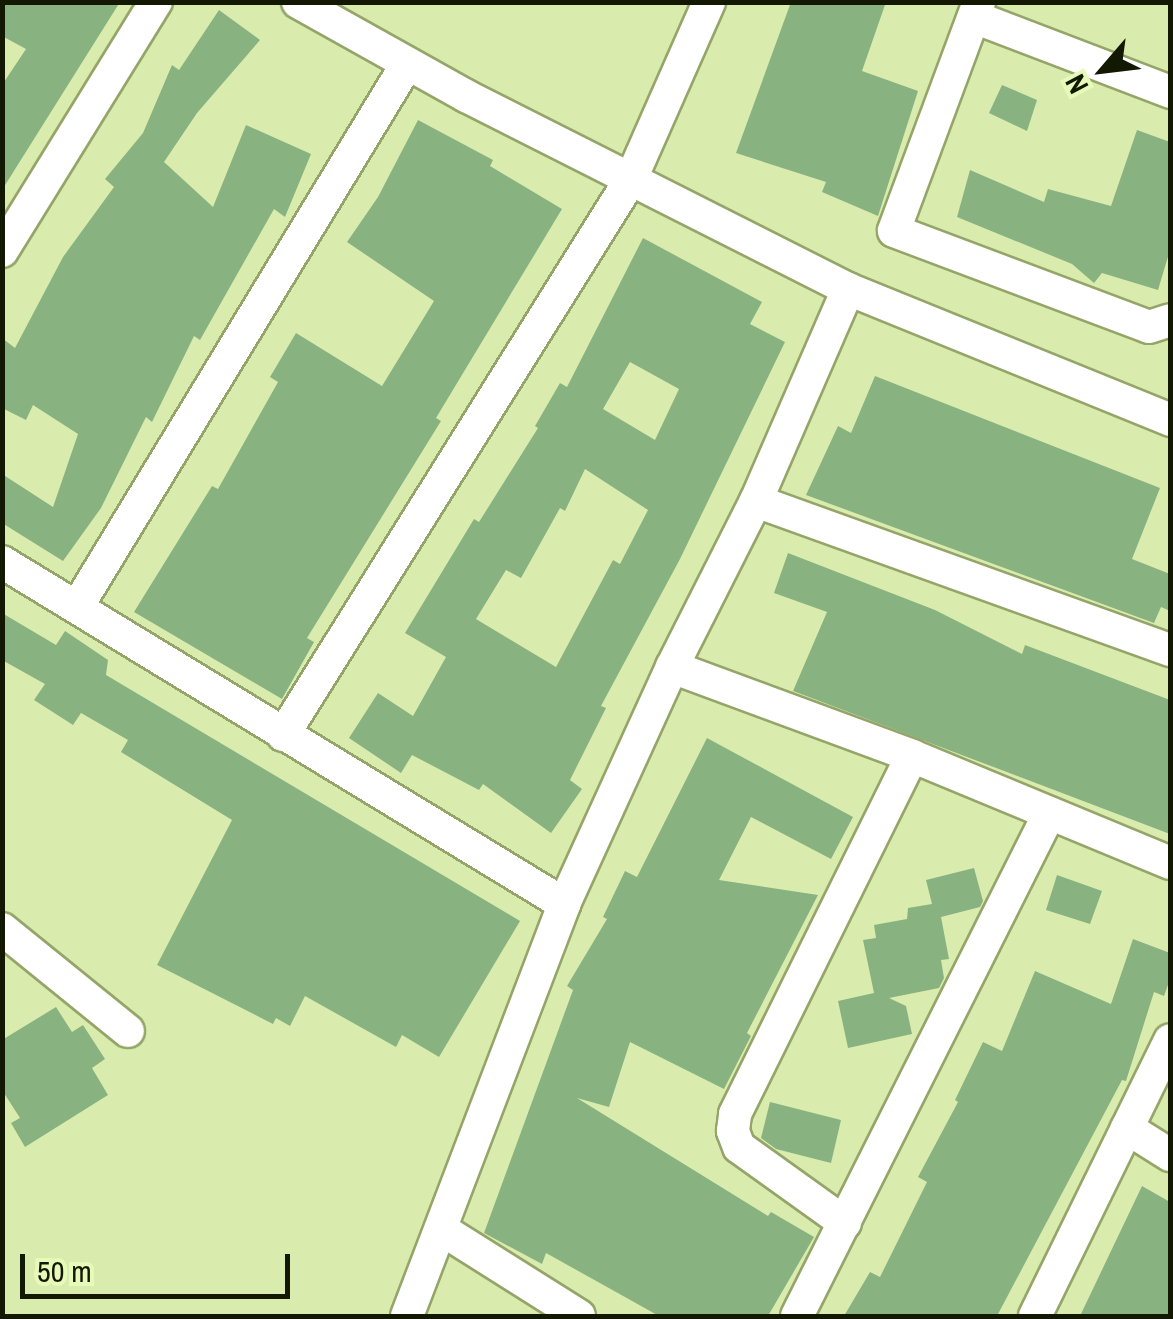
<!DOCTYPE html>
<html>
<head>
<meta charset="utf-8">
<style>
	body { margin:0 }
	#map { position:relative; width:1173px; height:1319px; overflow:hidden; background:#daecad; font-family:"Archivo Narrow",sans-serif }
	div>[style] { position:absolute }
	[style*='--x'] { left:calc(var(--x)*1px); top:calc(var(--y)*1px); width:calc(var(--w)*1px); rotate:calc(var(--a)*1deg) }
	.building>* { inset:0; background:#88b381 }
	.roads { filter:drop-shadow(2px 0 #95a569) drop-shadow(-2px 0 #95a569) drop-shadow(0 2px #95a569) drop-shadow(0 -2px #95a569) }
	.minor>* { height:32px; margin:-16px; padding:0 16px; transform-origin:16px; border-radius:16px; background:#fff }
	span { translate:-50% -50%; white-space:nowrap; text-align:center; line-height:1.15; -webkit-text-stroke:9px #e8faba; paint-order:stroke }
	.frame { position:absolute; inset:0; border:5px solid #121802; pointer-events:none }
	.north { position:absolute; left:1053px; top:20px; width:100px; height:100px; -webkit-text-stroke:8px #e8faba; paint-order:stroke; rotate:242deg; font-size:28px; font-weight:700; line-height:40px; text-align:center; color:#121802 }
	.north::after { content:''; display:block; margin:auto; width:35px; height:45px; background:#121802; clip-path:polygon(50% 0,100% 100%,50% 72%,0 100%) }
	.scale { position:absolute; left:20px; top:1254px; width:270px; height:45px; box-sizing:border-box; border:5px solid #121802; border-top:0; padding-left:12px; font-size:30px; line-height:35px; white-space:nowrap; color:#121802; -webkit-text-stroke:8px #e8faba; paint-order:stroke }
</style>
</head>
<body>
<div id="map">
	<div class="building">
		<i style="clip-path:polygon(2px 2px,120px 2px,2px 190px,2px 85px,26px 49px,2px 36px)"></i>
		<i style="clip-path:polygon(791px 2px,886px 2px,862px 71px,918px 91px,878px 216px,822px 192px,826px 182px,736px 153px)"></i>
		<i style="clip-path:polygon(219px 10px,260px 40px,197px 113px,164px 162px,213px 207px,246px 125px,311px 154px,285px 217px,274px 209px,200px 340px,194px 336px,152px 422px,146px 417px,101px 508px,63px 561px,2px 523px,2px 474px,53px 507px,78px 434px,33px 405px,26px 420px,2px 408px,2px 338px,15px 348px,63px 257px,114px 187px,105px 179px,143px 133px,172px 65px,179px 70px)"></i>
		<i style="clip-path:polygon(1002px 85px,1037px 100px,1027px 131px,989px 113px)"></i>
		<i style="clip-path:polygon(418px 120px,493px 160px,490px 166px,562px 209px,436px 418px,441px 421px,307px 638px,314px 642px,282px 699px,134px 612px,212px 486px,218px 489px,278px 382px,270px 377px,296px 333px,382px 386px,434px 301px,347px 242px,378px 197px)"></i>
		<i style="clip-path:polygon(1137px 130px,1170px 142px,1170px 250px,1158px 290px,1102px 273px,1094px 283px,1072px 264px,957px 217px,970px 170px,1044px 202px,1048px 189px,1111px 206px)"></i>
		<i style="clip-path:polygon(evenodd,643px 238px,762px 302px,750px 324px,785px 342px,680px 559px,601px 706px,606px 708px,570px 780px,582px 789px,551px 833px,483px 784px,479px 790px,412px 755px,401px 773px,349px 738px,378px 693px,413px 716px,446px 657px,405px 633px,474px 519px,479px 522px,538px 428px,535px 426px,560px 383px,567px 387px,643px 238px,630px 362px,679px 389px,655px 440px,603px 409px,630px 362px,643px 238px,585px 469px,648px 510px,620px 564px,613px 560px,556px 667px,476px 619px,506px 570px,521px 578px,560px 508px,565px 511px,585px 469px)"></i>
		<i style="clip-path:polygon(875px 376px,1160px 488px,1132px 559px,1170px 574px,1170px 611px,1161px 607px,1154px 623px,806px 495px,838px 426px,851px 433px)"></i>
		<i style="clip-path:polygon(788px 553px,935px 610px,1022px 654px,1025px 645px,1170px 700px,1170px 834px,793px 691px,827px 612px,774px 593px)"></i>
		<i style="clip-path:polygon(2px 613px,56px 645px,65px 631px,108px 660px,106px 675px,520px 921px,439px 1057px,402px 1035px,396px 1047px,305px 996px,290px 1026px,276px 1018px,273px 1024px,157px 965px,232px 820px,121px 752px,128px 740px,81px 713px,73px 725px,34px 700px,45px 684px,2px 660px)"></i>
		<i style="clip-path:polygon(707px 738px,853px 817px,831px 859px,751px 817px,719px 880px,818px 895px,747px 1033px,751px 1036px,724px 1089px,630px 1042px,609px 1107px,577px 1098px,768px 1216px,771px 1212px,814px 1237px,768px 1316px,659px 1316px,546px 1253px,542px 1264px,484px 1233px,573px 990px,567px 986px,607px 919px,603px 917px,625px 871px,637px 877px)"></i>
		<i style="clip-path:polygon(974px 868px,983px 901px,980px 907px,941px 917px,949px 959px,941px 960px,944px 978px,939px 988px,889px 998px,906px 1006px,912px 1034px,848px 1048px,838px 1001px,874px 993px,863px 940px,876px 938px,874px 925px,907px 919px,908px 908px,932px 904px,926px 880px)"></i>
		<i style="clip-path:polygon(1057px 875px,1102px 891px,1090px 924px,1046px 910px)"></i>
		<i style="clip-path:polygon(1133px 939px,1170px 953px,1170px 979px,1164px 996px,1154px 992px,1126px 1081px,1122px 1080px,997px 1316px,844px 1316px,870px 1272px,880px 1277px,927px 1182px,918px 1177px,958px 1102px,955px 1100px,983px 1042px,1002px 1051px,1035px 971px,1111px 1004px)"></i>
		<i style="clip-path:polygon(56px 1007px,72px 1032px,83px 1025px,105px 1059px,92px 1068px,108px 1095px,25px 1147px,11px 1123px,20px 1118px,2px 1090px,2px 1040px)"></i>
		<i style="clip-path:polygon(770px 1102px,841px 1120px,831px 1163px,776px 1149px,761px 1138px)"></i>
		<i style="clip-path:polygon(1142px 1186px,1170px 1202px,1170px 1316px,1080px 1316px)"></i>
	</div>
	<div class="roads">
		<div class="minor">
			<i style="--x:298;--y:2;--w:193;--a:29.2"></i>
			<i style="--x:466;--y:96;--w:428;--a:26.8"></i>
			<i style="--x:848;--y:289;--w:348;--a:22.1"></i>
			<i style="--x:979;--y:2;--w:244;--a:110.4"></i>
			<i style="--x:894;--y:231;--w:272;--a:20.6"></i>
			<i style="--x:1149;--y:327;--w:22;--a:-18"></i>
			<i style="--x:974;--y:17;--w:210;--a:20.9"></i>
			<i style="--x:2;--y:251;--w:293;--a:-58.3"></i>
			<i style="--x:756;--y:501;--w:440;--a:19.8"></i>
			<i style="--x:2;--y:562;--w:658;--a:31.32"></i>
			<i style="--x:77;--y:607;--w:635;--a:-58.71"></i>
			<i style="--x:672;--y:667;--w:256;--a:20.3"></i>
			<i style="--x:912;--y:756;--w:279;--a:22.5"></i>
			<i style="--x:283;--y:735;--w:656;--a:-57.96"></i>
			<i style="--x:631;--y:179;--w:193;--a:-66.2"></i>
			<i style="--x:2;--y:929;--w:162;--a:39"></i>
			<i style="--x:1127;--y:1128;--w:51;--a:32.1"></i>
			<i style="--x:845;--y:1223;--w:130;--a:-144.4"></i>
			<i style="--x:739;--y:1147;--w:17;--a:-111"></i>
			<i style="--x:733;--y:1131;--w:17;--a:-83"></i>
			<i style="--x:735;--y:1114;--w:399;--a:-63.7"></i>
			<i style="--x:441;--y:1229;--w:163;--a:32.2"></i>
			<i style="--x:407;--y:1316;--w:441;--a:-69.1"></i>
			<i style="--x:564;--y:904;--w:260;--a:-65.5"></i>
			<i style="--x:672;--y:667;--w:186;--a:-63.2"></i>
			<i style="--x:756;--y:501;--w:231;--a:-66.5"></i>
			<i style="--x:797;--y:1316;--w:562;--a:-63.34"></i>
			<i style="--x:1035;--y:1316;--w:307;--a:-63.9"></i>
		</div>
	</div>
	<div class="frame"></div>
	<div class="north">N</div>
	<div class="scale">50 m</div>
</div>
</body>
</html>
